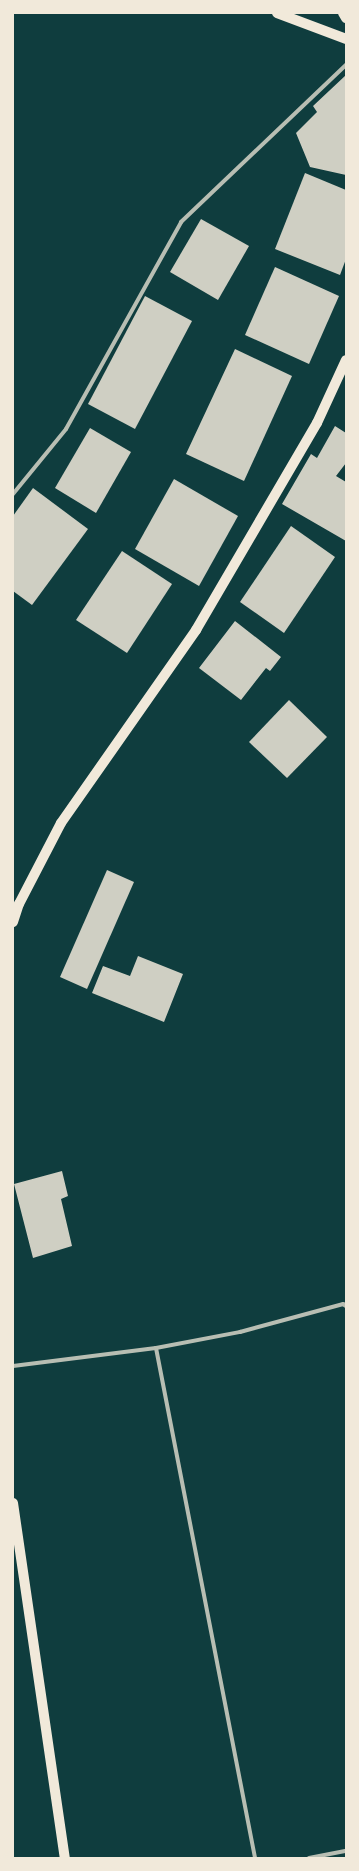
<!DOCTYPE html>
<html>
<head>
<meta charset="utf-8">
<style>
	body { margin:0 }
	#map { position:relative; width:359px; height:1871px; overflow:hidden; background:#0f3d3e; font-family:"Playfair Display",serif }
	div>[style] { position:absolute }
	[style*='--x'] { left:calc(var(--x)*1px); top:calc(var(--y)*1px); width:calc(var(--w)*1px); rotate:calc(var(--a)*1deg) }
	.building>* { inset:0; background:#cfcfc3 }
	.minor>* { height:4px; margin:-2px; padding:0 2px; transform-origin:2px; border-radius:2px; background:#b8beb3 }
	.primary>* { height:10px; margin:-5px; padding:0 5px; transform-origin:5px; border-radius:5px; background:#f1e9da }
	span { translate:-50% -50%; white-space:nowrap; text-align:center; line-height:1.15; -webkit-text-stroke:3px #f1e9da; paint-order:stroke }
	.frame { position:absolute; inset:0; border:14px solid #f1e9da; pointer-events:none }
</style>
</head>
<body>
<div id="map">
	<div class="building">
		<i style="clip-path:polygon(346px 75px,346px 175px,310px 167px,296px 133px,317px 112px,313px 106px)"></i>
		<i style="clip-path:polygon(305px 173px,346px 190px,346px 259px,340px 275px,275px 249px)"></i>
		<i style="clip-path:polygon(201px 219px,249px 246px,218px 300px,170px 272px)"></i>
		<i style="clip-path:polygon(275px 267px,339px 296px,309px 364px,245px 335px)"></i>
		<i style="clip-path:polygon(145px 296px,192px 321px,135px 429px,88px 404px)"></i>
		<i style="clip-path:polygon(235px 349px,292px 376px,244px 481px,186px 454px)"></i>
		<i style="clip-path:polygon(335px 426px,346px 433px,346px 463px,336px 476px,346px 482px,346px 541px,282px 504px,311px 454px,317px 458px)"></i>
		<i style="clip-path:polygon(90px 428px,131px 452px,96px 513px,55px 488px)"></i>
		<i style="clip-path:polygon(174px 479px,238px 516px,199px 586px,135px 549px)"></i>
		<i style="clip-path:polygon(33px 488px,88px 529px,32px 605px,13px 591px,13px 516px)"></i>
		<i style="clip-path:polygon(291px 526px,335px 557px,284px 633px,240px 602px)"></i>
		<i style="clip-path:polygon(122px 551px,172px 584px,127px 653px,76px 620px)"></i>
		<i style="clip-path:polygon(235px 621px,281px 657px,270px 671px,266px 668px,241px 700px,199px 668px)"></i>
		<i style="clip-path:polygon(289px 700px,327px 737px,287px 778px,249px 742px)"></i>
		<i style="clip-path:polygon(107px 870px,134px 882px,87px 989px,60px 977px)"></i>
		<i style="clip-path:polygon(138px 956px,183px 974px,164px 1022px,92px 993px,103px 966px,130px 976px)"></i>
		<i style="clip-path:polygon(62px 1171px,68px 1196px,61px 1199px,72px 1246px,33px 1258px,14px 1184px)"></i>
	</div>
	<div class="minor">
		<i style="--x:13;--y:494;--w:84;--a:-50.8"></i>
		<i style="--x:66;--y:429;--w:237;--a:-60.9"></i>
		<i style="--x:181;--y:222;--w:228;--a:-43.6"></i>
		<i style="--x:156;--y:1348;--w:86;--a:-10.8"></i>
		<i style="--x:240;--y:1332;--w:107;--a:-15.2"></i>
		<i style="--x:343;--y:1304;--w:4;--a:34"></i>
		<i style="--x:13;--y:1366;--w:144;--a:-7.2"></i>
		<i style="--x:156;--y:1348;--w:520;--a:79.01"></i>
		<i style="--x:309;--y:1858;--w:38;--a:-11"></i>
	</div>
	<div class="primary">
		<i style="--x:277;--y:13;--w:74;--a:20.6"></i>
		<i style="--x:343;--y:13;--w:6;--a:59"></i>
		<i style="--x:13;--y:922;--w:19;--a:-72"></i>
		<i style="--x:19;--y:904;--w:91;--a:-62.6"></i>
		<i style="--x:61;--y:823;--w:236;--a:-55"></i>
		<i style="--x:196;--y:630;--w:240;--a:-59.7"></i>
		<i style="--x:317;--y:423;--w:69;--a:-65.3"></i>
		<i style="--x:13;--y:1503;--w:359;--a:81.7"></i>
	</div>
	<div class="frame"></div>
</div>
</body>
</html>
